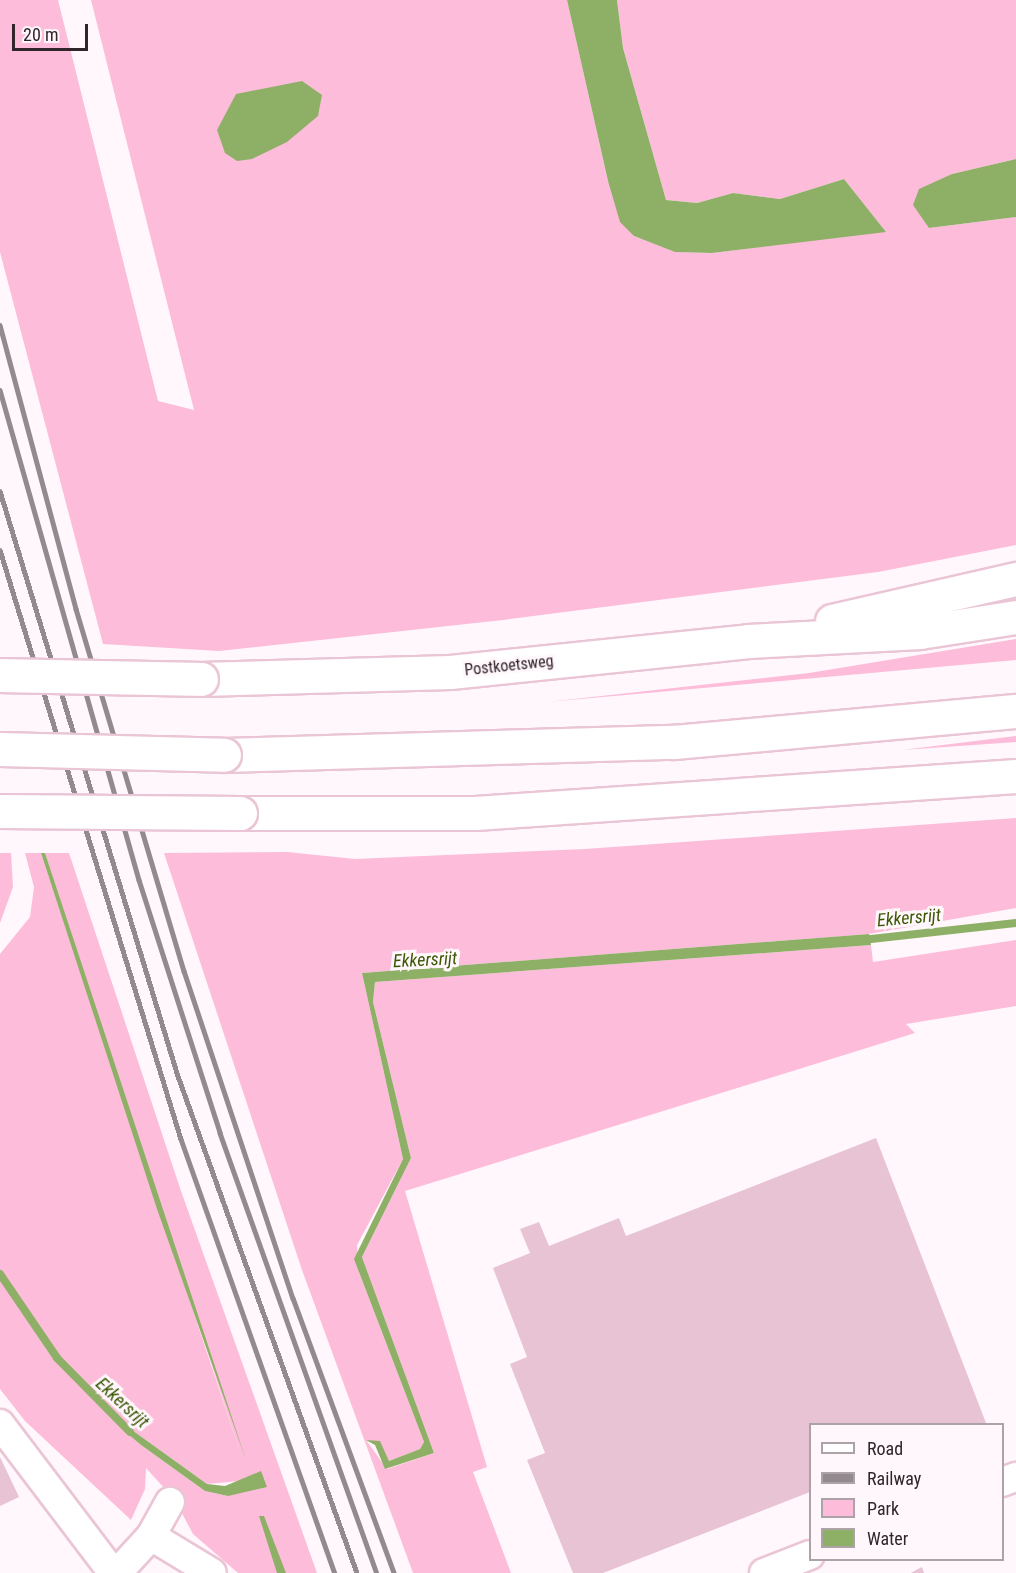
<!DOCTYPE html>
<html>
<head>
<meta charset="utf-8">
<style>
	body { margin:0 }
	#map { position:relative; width:1016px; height:1573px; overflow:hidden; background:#fff7fb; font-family:"Roboto Condensed",sans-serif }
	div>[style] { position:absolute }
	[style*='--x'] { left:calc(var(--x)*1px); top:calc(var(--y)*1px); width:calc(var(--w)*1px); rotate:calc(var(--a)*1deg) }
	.green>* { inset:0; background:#fdbcda }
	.water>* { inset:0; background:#8eb066 }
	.stream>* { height:8px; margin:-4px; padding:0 4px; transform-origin:4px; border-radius:4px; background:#8eb066 }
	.building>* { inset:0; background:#e8c3d4 }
	.roads { filter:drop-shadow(2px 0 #eac5d5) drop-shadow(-2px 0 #eac5d5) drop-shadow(0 2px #eac5d5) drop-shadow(0 -2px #eac5d5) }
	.minor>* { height:28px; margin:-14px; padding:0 14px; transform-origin:14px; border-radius:14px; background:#fff }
	.highway>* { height:33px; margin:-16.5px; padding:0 16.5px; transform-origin:16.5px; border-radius:16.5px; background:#fff }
	.rail>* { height:4.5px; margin:-2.25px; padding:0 2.25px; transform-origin:2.25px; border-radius:2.25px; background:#94898e }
	.bridges { filter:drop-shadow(2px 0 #eac5d5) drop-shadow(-2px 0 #eac5d5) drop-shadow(0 2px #eac5d5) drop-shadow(0 -2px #eac5d5) }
	.highway-bridge>* { height:33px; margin:-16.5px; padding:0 16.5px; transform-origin:16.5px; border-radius:16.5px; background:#fff }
	span { translate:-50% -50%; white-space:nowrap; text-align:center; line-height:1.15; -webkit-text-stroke:6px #fff7fb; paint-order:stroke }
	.street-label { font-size:16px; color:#31242a }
	.water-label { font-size:18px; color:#395702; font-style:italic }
	.legend { position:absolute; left:809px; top:1423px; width:195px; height:138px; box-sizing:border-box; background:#fff7fb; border:2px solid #ada3a7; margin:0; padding:8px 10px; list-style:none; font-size:18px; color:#31242a }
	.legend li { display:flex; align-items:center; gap:12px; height:30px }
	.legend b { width:30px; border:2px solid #ada3a7 }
	.scale { position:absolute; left:12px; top:24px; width:76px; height:27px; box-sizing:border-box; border:3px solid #31242a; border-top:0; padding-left:8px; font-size:18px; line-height:21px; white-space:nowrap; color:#31242a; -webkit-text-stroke:4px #fff7fb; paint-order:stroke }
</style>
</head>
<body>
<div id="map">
	<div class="green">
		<i style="clip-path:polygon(0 0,58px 0,158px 401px,194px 410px,91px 0,567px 0,608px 181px,634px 236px,676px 252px,712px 253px,885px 231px,844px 179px,780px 199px,733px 193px,697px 203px,666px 200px,623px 48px,617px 0,1016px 0,1016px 159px,952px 174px,929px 228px,1016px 217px,1016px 545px,878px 572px,503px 620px,219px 651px,103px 644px,0 252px)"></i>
		<i style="clip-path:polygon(1016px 639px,1016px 660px,547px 702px,809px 673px)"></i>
		<i style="clip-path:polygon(1016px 736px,1016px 742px,902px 750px)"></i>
		<i style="clip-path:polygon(1016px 818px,1016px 908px,869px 934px,362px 973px,403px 1159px,357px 1245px,359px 1272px,424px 1442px,420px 1449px,389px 1461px,383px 1449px,366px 1440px,387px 1469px,434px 1453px,362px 1257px,411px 1158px,373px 1002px,375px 982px,871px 945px,873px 962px,1016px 940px,1016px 1006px,906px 1024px,915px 1033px,405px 1191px,487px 1467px,473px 1472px,511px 1573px,413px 1573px,302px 1270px,164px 853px,287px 852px,355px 859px,585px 849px)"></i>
		<i style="clip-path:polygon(0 853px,11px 853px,13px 887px,0 923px)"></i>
		<i style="clip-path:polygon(evenodd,25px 853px,41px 853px,243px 1461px,45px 853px,69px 853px,181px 1191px,317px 1573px,238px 1573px,193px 1534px,175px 1500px,146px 1468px,145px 1489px,131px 1520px,25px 1421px,0 1389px,0 954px,30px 917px,34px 887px,25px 853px,125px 1425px,207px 1484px,240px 1481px,228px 1496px,205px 1491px,141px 1445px,122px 1428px,125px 1425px)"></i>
	</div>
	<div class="water">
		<i style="clip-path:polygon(567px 0,617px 0,623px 48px,666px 200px,697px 203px,733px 193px,780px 199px,844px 179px,886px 232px,712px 253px,675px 252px,634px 236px,620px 222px,608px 181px)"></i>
		<i style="clip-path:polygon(302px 81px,322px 95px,318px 116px,287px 142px,252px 159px,237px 161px,225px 153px,217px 130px,236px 94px)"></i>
		<i style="clip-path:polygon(1016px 159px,1016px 217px,929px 228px,913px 205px,919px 189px,952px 174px)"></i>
		<i style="clip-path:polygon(41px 853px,45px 853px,246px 1460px,157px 1209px)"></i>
		<i style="clip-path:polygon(869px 934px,871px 945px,375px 982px,373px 1002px,411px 1158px,362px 1257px,434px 1453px,385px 1469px,375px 1445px,366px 1440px,380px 1441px,389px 1461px,420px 1449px,424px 1442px,354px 1259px,403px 1159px,362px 973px)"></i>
		<i style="clip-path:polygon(125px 1425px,207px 1484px,225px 1486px,261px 1471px,267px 1487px,228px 1496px,205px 1491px,141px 1445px,121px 1428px)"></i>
		<i style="clip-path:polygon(259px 1516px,264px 1516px,286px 1573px,277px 1573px)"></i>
	</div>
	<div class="stream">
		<i style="--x:862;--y:940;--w:155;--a:-6.3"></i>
		<i style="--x:0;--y:1274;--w:102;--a:55.8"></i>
		<i style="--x:57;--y:1358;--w:104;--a:45.4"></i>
	</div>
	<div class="building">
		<i style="clip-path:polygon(876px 1138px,986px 1423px,810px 1424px,810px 1492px,603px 1573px,573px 1573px,527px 1460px,545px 1453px,510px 1364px,527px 1357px,493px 1268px,530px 1253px,520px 1229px,539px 1222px,549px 1246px,619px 1218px,626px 1236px)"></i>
		<i style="clip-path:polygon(0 1457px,19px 1497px,0 1506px)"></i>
		<i style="clip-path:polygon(922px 1567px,924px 1573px,911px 1573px,918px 1569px)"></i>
	</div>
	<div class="roads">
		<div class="minor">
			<i style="--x:0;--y:1424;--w:187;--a:52.8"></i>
			<i style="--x:1002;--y:1482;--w:15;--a:-20"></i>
			<i style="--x:151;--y:1536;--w:71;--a:31.2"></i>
			<i style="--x:117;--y:1573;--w:50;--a:-47.4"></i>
			<i style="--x:151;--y:1536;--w:39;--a:-61"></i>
			<i style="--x:764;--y:1573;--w:49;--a:-21.4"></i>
		</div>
		<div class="highway">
			<i style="--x:832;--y:621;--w:189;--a:-12.9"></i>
			<i style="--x:201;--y:679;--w:249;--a:-1.6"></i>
			<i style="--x:450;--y:672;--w:300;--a:-5.9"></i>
			<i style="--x:748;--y:641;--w:172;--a:-3"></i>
			<i style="--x:920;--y:632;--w:97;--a:-8.9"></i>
			<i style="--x:224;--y:755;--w:450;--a:-1.7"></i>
			<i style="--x:674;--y:742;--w:343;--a:-5.2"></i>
			<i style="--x:240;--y:813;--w:235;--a:0"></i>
			<i style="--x:475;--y:813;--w:542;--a:-3.91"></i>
		</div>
	</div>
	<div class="rail">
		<i style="--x:0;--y:325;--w:294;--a:75"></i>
		<i style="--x:76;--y:609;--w:378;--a:73.4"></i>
		<i style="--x:184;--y:971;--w:345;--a:71.6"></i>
		<i style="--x:293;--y:1298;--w:293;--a:69.8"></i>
		<i style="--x:0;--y:390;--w:509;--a:74.16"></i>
		<i style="--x:139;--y:880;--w:266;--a:72.2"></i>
		<i style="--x:220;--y:1133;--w:467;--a:70.4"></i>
		<i style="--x:0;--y:491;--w:611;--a:73.08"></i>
		<i style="--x:178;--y:1076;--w:528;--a:70.19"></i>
		<i style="--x:0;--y:550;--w:616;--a:72.92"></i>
		<i style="--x:181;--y:1139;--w:461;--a:70.5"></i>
	</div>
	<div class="bridges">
		<div class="highway-bridge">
			<i style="--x:0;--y:675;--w:201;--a:1.1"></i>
			<i style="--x:0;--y:749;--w:224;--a:1.5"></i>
			<i style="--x:0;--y:811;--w:240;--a:0.5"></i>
		</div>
	</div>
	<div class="street-label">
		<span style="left:509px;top:666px;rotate:-6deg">Postkoetsweg</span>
	</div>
	<div class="water-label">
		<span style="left:909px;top:918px;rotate:-5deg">Ekkersrijt</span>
		<span style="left:425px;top:960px;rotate:-3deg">Ekkersrijt</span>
		<span style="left:122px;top:1403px;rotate:43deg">Ekkersrijt</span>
	</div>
	<ul class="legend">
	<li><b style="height:8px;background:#fff"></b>Road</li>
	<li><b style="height:8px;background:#94898e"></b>Railway</li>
	<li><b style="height:16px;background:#fdbcda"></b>Park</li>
	<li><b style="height:16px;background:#8eb066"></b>Water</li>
	</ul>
	<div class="scale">20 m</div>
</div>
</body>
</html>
